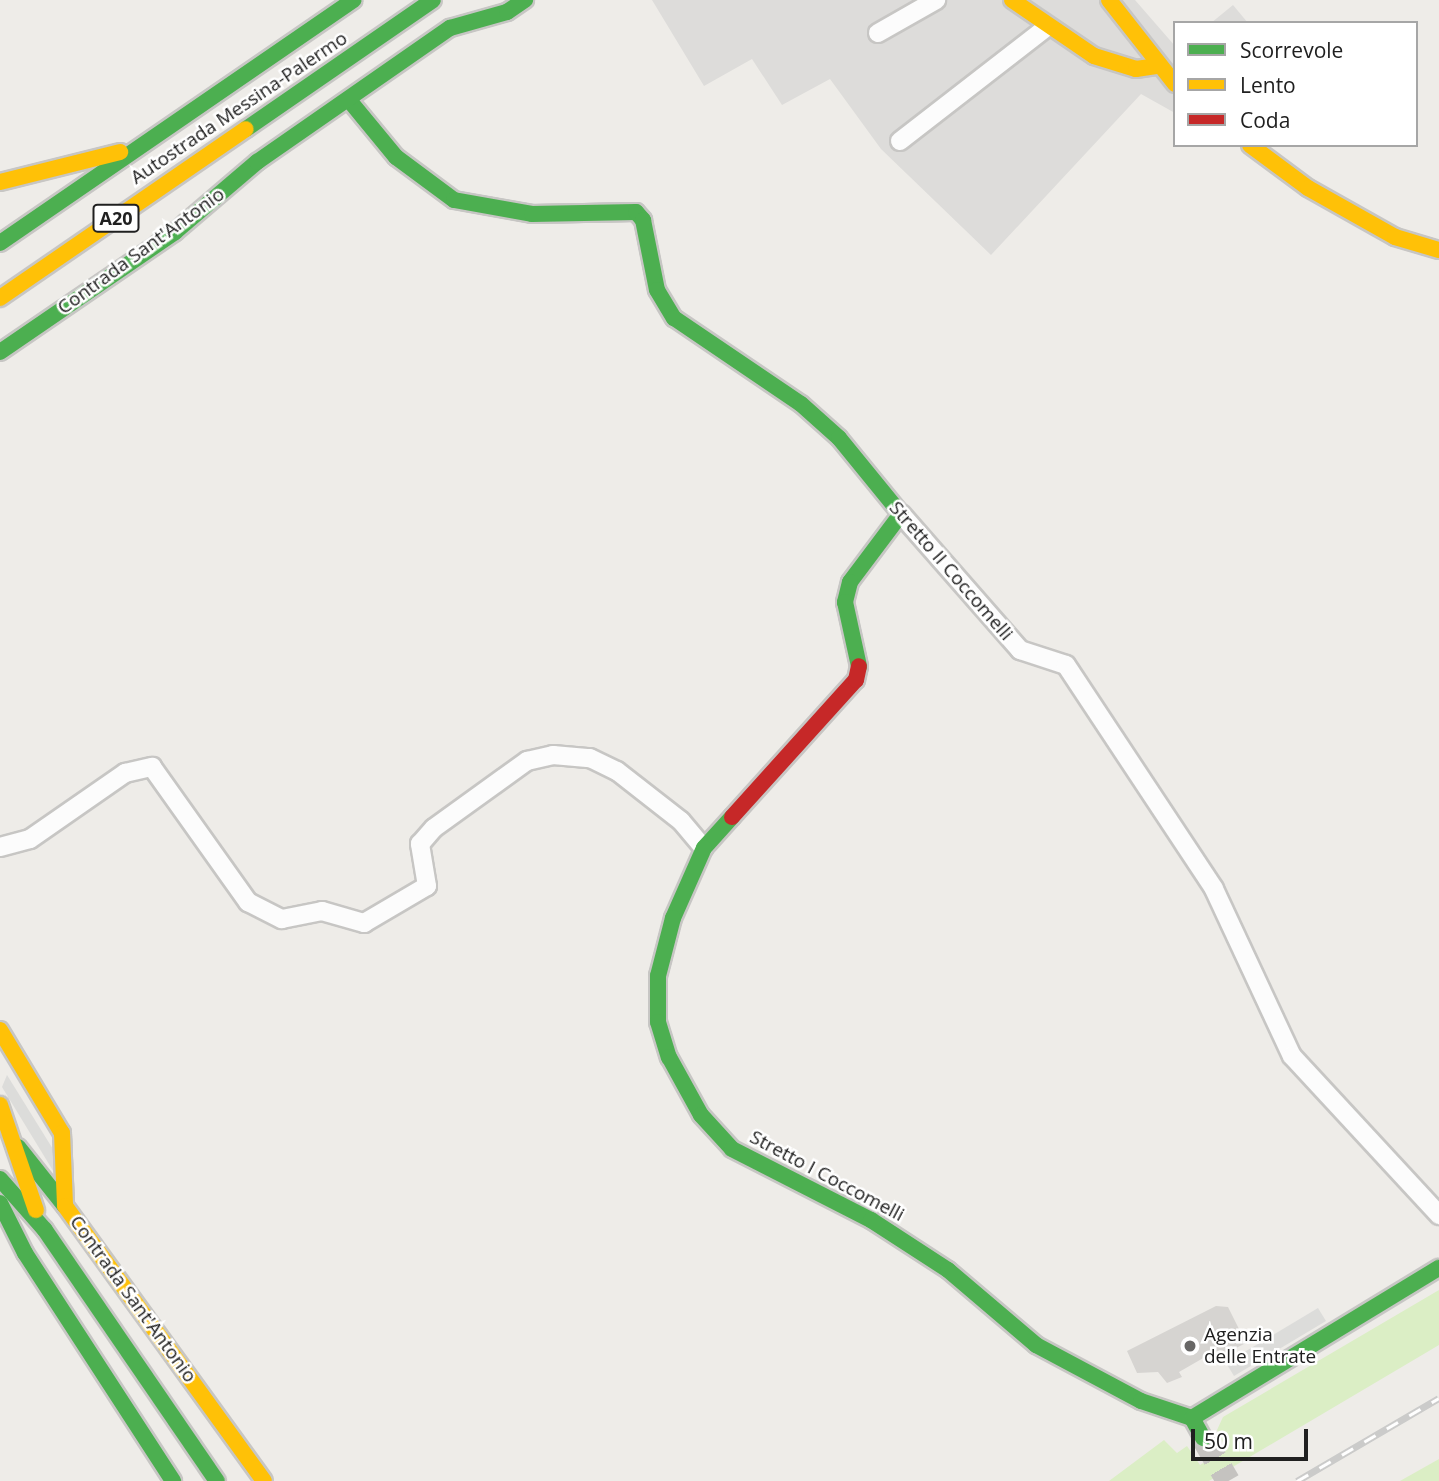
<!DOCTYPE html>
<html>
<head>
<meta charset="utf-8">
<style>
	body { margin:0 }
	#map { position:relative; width:1439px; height:1481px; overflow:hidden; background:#eeece8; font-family:"Open Sans",sans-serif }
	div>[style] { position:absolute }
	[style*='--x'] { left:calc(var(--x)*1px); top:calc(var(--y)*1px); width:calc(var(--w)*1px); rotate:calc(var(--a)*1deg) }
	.residential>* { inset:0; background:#dddcda }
	.religious>* { inset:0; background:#dcdcda }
	.grass>* { inset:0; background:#dbeec5 }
	.building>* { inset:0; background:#d6d4d1 }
	.secondary-tunnel>* { height:24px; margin-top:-12px; transform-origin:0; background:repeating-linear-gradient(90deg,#c5c3c0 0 24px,transparent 0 36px) }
	.roads { filter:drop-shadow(2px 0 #c7c6c4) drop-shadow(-2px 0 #c7c6c4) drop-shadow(0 2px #c7c6c4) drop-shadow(0 -2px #c7c6c4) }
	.street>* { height:18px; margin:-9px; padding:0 9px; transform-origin:9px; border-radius:9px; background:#fcfcfc }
	.fast>* { height:16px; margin:-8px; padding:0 8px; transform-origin:8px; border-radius:8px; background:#4caf50 }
	.slow>* { height:16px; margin:-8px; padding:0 8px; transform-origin:8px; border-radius:8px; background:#ffc107 }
	.jam>* { height:16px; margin:-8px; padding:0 8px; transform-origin:8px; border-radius:8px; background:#c62828 }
	.rail>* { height:7px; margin-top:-3.5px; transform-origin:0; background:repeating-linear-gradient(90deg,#fff 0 13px,#cbcbca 0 26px); box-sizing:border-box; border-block:2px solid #cbcbca }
	.dots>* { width:19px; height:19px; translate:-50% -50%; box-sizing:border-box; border:4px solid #fff; border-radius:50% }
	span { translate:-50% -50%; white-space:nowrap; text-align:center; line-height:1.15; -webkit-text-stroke:5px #fff; paint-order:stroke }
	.shield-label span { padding:2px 5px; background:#fff; border:2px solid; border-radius:5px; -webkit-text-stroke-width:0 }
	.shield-label { font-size:18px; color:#202020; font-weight:700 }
	.street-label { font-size:19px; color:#202020 }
	.poi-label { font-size:19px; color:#202020 }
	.left { translate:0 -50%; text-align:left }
	.legend { position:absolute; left:1173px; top:21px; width:245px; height:126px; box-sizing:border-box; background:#fff; border:2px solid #a6a6a6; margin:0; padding:9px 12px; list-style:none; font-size:21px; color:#202020 }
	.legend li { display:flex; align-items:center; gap:14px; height:35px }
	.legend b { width:35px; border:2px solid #a6a6a6 }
	.scale { position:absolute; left:1191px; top:1429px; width:117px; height:32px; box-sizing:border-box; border:4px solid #202020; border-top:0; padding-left:9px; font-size:21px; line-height:24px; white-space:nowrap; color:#202020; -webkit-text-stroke:5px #fff; paint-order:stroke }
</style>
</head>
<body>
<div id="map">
	<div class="residential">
		<i style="clip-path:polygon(652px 0,1135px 0,1175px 46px,1175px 113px,1141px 94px,991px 255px,881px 149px,830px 79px,782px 105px,752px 59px,704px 86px)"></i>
		<i style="clip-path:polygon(1233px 5px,1248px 23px,1211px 23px)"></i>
	</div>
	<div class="religious">
		<i style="clip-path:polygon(7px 1075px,56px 1154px,55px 1174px,2px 1087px)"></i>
		<i style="clip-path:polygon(1318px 1308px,1326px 1321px,1234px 1376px,1226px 1363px)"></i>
	</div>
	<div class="grass">
		<i style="clip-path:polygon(1439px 1290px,1439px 1345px,1209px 1481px,1109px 1481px,1164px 1440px,1177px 1453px,1187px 1446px,1200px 1465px,1226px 1449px,1217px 1430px,1223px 1417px)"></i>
		<i style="clip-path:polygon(1439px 1459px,1439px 1481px,1400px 1481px)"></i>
	</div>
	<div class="building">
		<i style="clip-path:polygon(1216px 1306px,1228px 1307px,1246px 1343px,1224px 1354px,1220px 1350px,1212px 1353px,1179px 1372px,1182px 1377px,1167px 1383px,1158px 1372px,1137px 1373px,1127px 1351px)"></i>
	</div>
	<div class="secondary-tunnel">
		<i style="--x:1203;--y:1438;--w:50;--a:59.8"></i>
	</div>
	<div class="roads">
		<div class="street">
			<i style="--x:878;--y:33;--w:67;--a:-29.6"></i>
			<i style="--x:900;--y:141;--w:186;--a:-37.8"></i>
			<i style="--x:901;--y:514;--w:181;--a:48.8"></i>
			<i style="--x:1020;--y:650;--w:48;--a:18.1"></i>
			<i style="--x:1066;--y:665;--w:268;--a:56.5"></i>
			<i style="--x:1214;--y:889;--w:184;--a:65"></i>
			<i style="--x:1292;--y:1056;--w:217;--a:47.2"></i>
			<i style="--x:0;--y:847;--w:31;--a:-15"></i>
			<i style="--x:30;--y:839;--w:116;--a:-34.8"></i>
			<i style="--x:125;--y:773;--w:28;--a:-13"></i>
			<i style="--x:152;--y:767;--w:166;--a:54.6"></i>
			<i style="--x:248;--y:902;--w:38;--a:27"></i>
			<i style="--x:282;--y:919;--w:41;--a:-11.3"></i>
			<i style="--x:322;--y:911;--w:44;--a:15.9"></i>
			<i style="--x:364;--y:923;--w:73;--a:-30.4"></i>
			<i style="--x:427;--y:886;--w:43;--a:-99.5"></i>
			<i style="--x:420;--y:844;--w:21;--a:-49"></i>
			<i style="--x:434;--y:828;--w:115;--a:-35.8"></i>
			<i style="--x:527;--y:761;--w:27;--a:-13"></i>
			<i style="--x:553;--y:755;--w:37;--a:5"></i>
			<i style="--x:590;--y:758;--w:30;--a:26"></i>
			<i style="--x:617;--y:771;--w:81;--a:38"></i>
			<i style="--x:681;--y:821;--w:35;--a:50"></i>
		</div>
		<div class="fast">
			<i style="--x:349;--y:100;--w:74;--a:50.5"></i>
			<i style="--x:396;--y:157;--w:72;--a:36.6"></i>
			<i style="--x:454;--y:200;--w:79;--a:10.2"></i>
			<i style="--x:532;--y:214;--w:104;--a:-1.1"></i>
			<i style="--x:636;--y:212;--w:11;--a:49"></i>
			<i style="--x:643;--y:220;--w:71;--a:78.7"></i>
			<i style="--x:657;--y:290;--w:33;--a:59"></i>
			<i style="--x:674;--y:318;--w:153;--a:34.1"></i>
			<i style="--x:801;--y:404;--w:51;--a:41.8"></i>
			<i style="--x:839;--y:438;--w:98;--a:50.8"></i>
			<i style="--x:901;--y:514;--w:85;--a:126.9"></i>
			<i style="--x:850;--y:582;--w:21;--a:104"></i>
			<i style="--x:845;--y:602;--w:66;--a:77.7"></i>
			<i style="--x:246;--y:129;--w:227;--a:-34.6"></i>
			<i style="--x:0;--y:243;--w:429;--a:-34.5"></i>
			<i style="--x:0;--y:352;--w:212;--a:-34.4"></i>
			<i style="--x:175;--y:232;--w:108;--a:-40.5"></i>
			<i style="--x:257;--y:162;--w:235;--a:-34.8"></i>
			<i style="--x:450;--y:28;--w:59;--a:-15.7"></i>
			<i style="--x:507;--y:12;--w:22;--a:-34"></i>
			<i style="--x:732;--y:817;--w:42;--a:132.1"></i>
			<i style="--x:704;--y:848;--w:77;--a:113.9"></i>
			<i style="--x:673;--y:918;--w:60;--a:104.5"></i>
			<i style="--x:658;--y:976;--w:46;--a:90"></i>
			<i style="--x:658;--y:1022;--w:37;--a:73"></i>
			<i style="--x:669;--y:1057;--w:66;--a:61.1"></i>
			<i style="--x:701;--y:1115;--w:46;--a:47.6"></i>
			<i style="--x:732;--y:1149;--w:156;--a:27.1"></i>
			<i style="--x:871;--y:1220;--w:92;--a:33"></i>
			<i style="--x:948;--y:1270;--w:116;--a:40.4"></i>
			<i style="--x:1036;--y:1345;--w:119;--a:28.1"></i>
			<i style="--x:1141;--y:1401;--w:54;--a:18.4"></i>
			<i style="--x:1192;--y:1418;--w:23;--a:61"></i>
			<i style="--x:18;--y:1147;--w:75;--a:51.5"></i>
			<i style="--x:0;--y:1179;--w:68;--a:48.6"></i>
			<i style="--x:45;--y:1230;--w:304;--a:55.6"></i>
			<i style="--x:0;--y:1203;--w:56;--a:63.4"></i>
			<i style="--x:25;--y:1253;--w:272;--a:57"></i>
			<i style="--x:1192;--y:1418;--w:289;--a:-31.3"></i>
		</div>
		<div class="slow">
			<i style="--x:1012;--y:0;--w:99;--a:34.3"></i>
			<i style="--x:1094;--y:56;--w:44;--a:17.2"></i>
			<i style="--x:1136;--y:69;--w:22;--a:-8"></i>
			<i style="--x:1109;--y:0;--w:107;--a:51.8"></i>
			<i style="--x:1250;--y:145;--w:72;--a:36.6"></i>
			<i style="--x:1308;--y:188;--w:100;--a:29.4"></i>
			<i style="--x:1395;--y:237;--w:46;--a:16.5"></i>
			<i style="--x:0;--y:182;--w:124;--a:-14"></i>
			<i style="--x:0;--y:298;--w:298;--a:-34.5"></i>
			<i style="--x:0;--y:1030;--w:120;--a:59"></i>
			<i style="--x:62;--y:1133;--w:73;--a:87.6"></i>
			<i style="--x:65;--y:1206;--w:339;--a:54.1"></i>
			<i style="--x:0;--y:1105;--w:111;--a:71.1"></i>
		</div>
		<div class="jam">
			<i style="--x:732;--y:817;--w:185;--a:-47.9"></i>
			<i style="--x:856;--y:680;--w:14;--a:-78"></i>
		</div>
	</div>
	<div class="rail">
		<i style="--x:1297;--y:1481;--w:164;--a:-30.3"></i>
	</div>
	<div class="dots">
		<i style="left:1190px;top:1346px;background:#686766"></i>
	</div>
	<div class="shield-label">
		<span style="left:116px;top:218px">A20</span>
	</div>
	<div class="street-label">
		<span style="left:239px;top:108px;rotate:-34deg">Autostrada Messina-Palermo</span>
		<span style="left:141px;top:251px;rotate:-36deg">Contrada Sant'Antonio</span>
		<span style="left:951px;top:571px;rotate:49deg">Stretto II Coccomelli</span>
		<span style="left:827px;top:1176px;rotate:28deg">Stretto I Coccomelli</span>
		<span style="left:133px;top:1299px;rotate:54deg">Contrada Sant'Antonio</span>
	</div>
	<div class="poi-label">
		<span class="left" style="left:1204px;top:1346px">Agenzia<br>delle Entrate</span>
	</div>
	<ul class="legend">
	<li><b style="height:9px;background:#4caf50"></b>Scorrevole</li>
	<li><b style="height:9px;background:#ffc107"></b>Lento</li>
	<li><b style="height:9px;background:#c62828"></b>Coda</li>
	</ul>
	<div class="scale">50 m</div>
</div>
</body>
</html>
